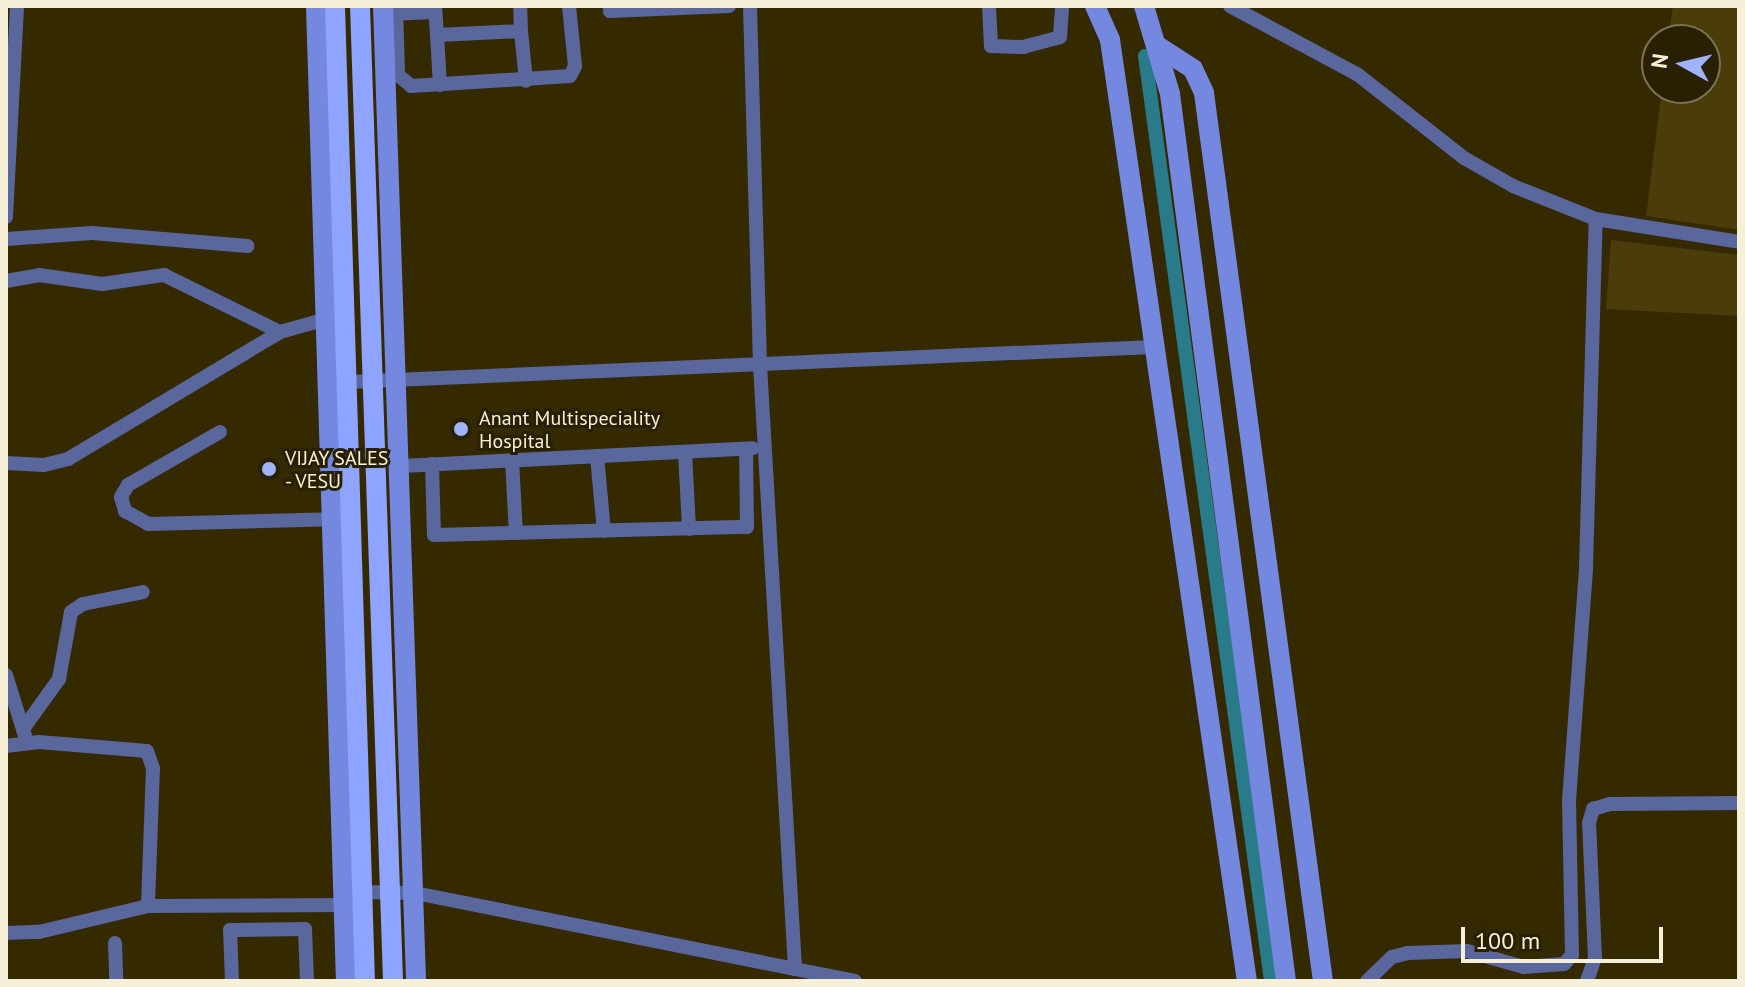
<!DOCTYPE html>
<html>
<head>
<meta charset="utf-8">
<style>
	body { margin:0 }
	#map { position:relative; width:1745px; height:987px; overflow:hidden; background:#352900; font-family:"PT Sans",sans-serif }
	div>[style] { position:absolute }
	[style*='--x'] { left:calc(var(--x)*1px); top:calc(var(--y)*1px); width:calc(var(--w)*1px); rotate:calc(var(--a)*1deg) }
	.green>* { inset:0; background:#4b3d0a }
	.canal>* { height:14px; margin:-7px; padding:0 7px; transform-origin:7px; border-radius:7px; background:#297b8a }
	.street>* { height:14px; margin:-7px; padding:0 7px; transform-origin:7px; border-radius:7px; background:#5a679d }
	.secondary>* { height:20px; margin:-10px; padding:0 10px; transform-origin:10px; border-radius:10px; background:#7488df }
	.primary>* { height:20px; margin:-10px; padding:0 10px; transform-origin:10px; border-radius:10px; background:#8fa4fe }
	.dots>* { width:22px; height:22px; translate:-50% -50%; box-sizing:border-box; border:4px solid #292001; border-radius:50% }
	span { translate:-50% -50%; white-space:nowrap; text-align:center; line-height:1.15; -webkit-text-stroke:6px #292001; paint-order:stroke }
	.poi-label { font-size:20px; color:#f7f0d9 }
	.left { translate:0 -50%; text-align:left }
	.frame { position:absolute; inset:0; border:8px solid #f7f0d9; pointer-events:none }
	.north { position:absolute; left:1641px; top:24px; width:80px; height:80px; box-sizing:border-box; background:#292001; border:2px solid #7b7357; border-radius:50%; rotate:278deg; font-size:22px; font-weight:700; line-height:32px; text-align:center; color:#f7f0d9 }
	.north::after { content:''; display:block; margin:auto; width:28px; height:36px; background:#a0b3fd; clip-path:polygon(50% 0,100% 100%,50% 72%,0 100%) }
	.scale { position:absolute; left:1461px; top:927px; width:202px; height:36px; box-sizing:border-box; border:4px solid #f7f0d9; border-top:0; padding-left:10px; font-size:24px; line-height:28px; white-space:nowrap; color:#f7f0d9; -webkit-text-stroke:6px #292001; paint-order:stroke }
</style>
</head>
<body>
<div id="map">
	<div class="green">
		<i style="clip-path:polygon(1673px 6px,1739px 6px,1739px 230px,1646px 216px,1662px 88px,1705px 88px,1705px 40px,1668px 40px)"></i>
		<i style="clip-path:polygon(1611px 240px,1739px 255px,1739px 316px,1606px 309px)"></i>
	</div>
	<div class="canal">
		<i style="--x:1145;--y:56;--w:934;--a:82.24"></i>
	</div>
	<div class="street">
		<i style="--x:396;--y:6;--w:69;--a:88.3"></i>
		<i style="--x:398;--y:75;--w:17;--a:40"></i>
		<i style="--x:411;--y:86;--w:159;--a:-3.6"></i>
		<i style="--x:570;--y:76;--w:11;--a:-63"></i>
		<i style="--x:575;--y:66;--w:60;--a:-95.7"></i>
		<i style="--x:435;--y:6;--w:29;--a:86"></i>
		<i style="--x:437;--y:35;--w:84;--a:-2.7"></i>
		<i style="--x:521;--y:31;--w:25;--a:-92"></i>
		<i style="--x:610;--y:6;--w:5;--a:90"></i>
		<i style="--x:610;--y:11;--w:119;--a:-2.4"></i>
		<i style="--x:750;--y:6;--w:359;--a:88.4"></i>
		<i style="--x:760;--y:365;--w:605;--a:86.68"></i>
		<i style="--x:795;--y:969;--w:61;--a:11.3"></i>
		<i style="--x:989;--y:6;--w:40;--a:87.1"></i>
		<i style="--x:991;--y:46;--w:32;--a:2"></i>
		<i style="--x:1023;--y:47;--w:38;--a:-15"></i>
		<i style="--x:1060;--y:37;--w:31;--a:-86"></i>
		<i style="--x:1230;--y:6;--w:144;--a:28.2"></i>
		<i style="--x:1357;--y:74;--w:136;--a:38.1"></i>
		<i style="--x:1464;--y:158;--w:56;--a:29.7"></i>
		<i style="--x:1513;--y:186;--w:89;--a:21.7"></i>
		<i style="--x:1596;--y:219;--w:145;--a:9.1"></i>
		<i style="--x:388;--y:14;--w:47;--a:-2.4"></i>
		<i style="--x:521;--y:31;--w:50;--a:84.3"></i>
		<i style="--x:437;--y:35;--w:50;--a:86.6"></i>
		<i style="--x:6;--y:217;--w:211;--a:-87"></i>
		<i style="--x:6;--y:239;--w:86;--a:-4"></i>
		<i style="--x:92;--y:233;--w:156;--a:4.8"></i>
		<i style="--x:6;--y:281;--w:34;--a:-10"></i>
		<i style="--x:39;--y:275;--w:64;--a:8.1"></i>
		<i style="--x:102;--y:284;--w:63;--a:-8.3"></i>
		<i style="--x:164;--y:275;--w:129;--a:26.2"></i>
		<i style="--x:348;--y:382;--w:807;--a:-2.49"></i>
		<i style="--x:220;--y:432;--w:106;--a:150.1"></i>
		<i style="--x:128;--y:485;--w:14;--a:120"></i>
		<i style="--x:121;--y:497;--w:15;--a:74"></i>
		<i style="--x:125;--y:511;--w:26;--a:29"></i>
		<i style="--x:148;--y:524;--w:193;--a:-1.5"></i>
		<i style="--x:685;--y:452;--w:77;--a:87"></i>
		<i style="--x:597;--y:456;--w:75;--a:84.7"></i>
		<i style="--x:512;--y:460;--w:73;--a:86.9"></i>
		<i style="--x:6;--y:463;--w:38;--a:3"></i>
		<i style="--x:44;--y:465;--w:25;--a:-14"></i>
		<i style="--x:68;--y:459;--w:247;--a:-30.9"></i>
		<i style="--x:280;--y:332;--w:56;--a:-15.5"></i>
		<i style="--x:432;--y:464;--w:71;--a:88.4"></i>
		<i style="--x:434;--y:535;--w:313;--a:-1.5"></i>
		<i style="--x:747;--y:527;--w:78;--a:-90.7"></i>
		<i style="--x:402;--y:466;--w:351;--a:-2.9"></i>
		<i style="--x:6;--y:675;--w:64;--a:72.7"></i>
		<i style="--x:23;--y:729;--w:62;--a:-54.2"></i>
		<i style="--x:59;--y:679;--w:68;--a:-79.8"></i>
		<i style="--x:71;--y:612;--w:14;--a:-34"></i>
		<i style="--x:83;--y:604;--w:61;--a:-11.3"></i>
		<i style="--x:6;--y:746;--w:33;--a:-7"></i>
		<i style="--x:39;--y:742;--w:108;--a:4.8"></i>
		<i style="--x:147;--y:751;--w:18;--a:71"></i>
		<i style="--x:153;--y:768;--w:138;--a:92.1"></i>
		<i style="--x:362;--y:892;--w:53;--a:1.1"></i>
		<i style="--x:415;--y:893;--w:388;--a:11.3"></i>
		<i style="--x:6;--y:933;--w:33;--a:-2"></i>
		<i style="--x:39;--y:932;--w:112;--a:-13.4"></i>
		<i style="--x:148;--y:906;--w:202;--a:-0.3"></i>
		<i style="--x:115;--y:943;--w:38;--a:88"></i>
		<i style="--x:232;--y:981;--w:51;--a:-92.2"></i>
		<i style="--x:230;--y:930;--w:75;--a:-0.8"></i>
		<i style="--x:305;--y:929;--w:52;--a:87.8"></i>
		<i style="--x:1367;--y:981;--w:35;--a:-44"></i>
		<i style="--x:1392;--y:957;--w:16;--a:-14"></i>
		<i style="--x:1408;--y:953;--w:59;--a:-1.9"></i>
		<i style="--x:1467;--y:951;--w:59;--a:15.7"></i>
		<i style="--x:1524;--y:967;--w:40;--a:-4.3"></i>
		<i style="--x:1564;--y:964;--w:12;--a:-48"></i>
		<i style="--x:1572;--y:955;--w:154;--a:-91.1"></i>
		<i style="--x:1569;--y:801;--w:235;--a:-85.8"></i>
		<i style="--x:1586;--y:567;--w:348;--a:-88.4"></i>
		<i style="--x:1587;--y:981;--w:24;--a:-71"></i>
		<i style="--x:1595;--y:958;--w:135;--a:-92.5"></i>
		<i style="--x:1589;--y:823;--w:15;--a:-74"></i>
		<i style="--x:1593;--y:809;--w:18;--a:-16"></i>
		<i style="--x:1610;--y:804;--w:129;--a:-0.4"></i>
	</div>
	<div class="secondary">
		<i style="--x:316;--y:6;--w:975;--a:88.24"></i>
		<i style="--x:383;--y:6;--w:976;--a:88.06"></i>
		<i style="--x:1095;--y:6;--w:37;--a:66"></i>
		<i style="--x:1110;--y:40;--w:951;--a:81.72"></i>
		<i style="--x:1144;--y:6;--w:92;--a:73.5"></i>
		<i style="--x:1170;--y:94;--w:895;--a:82.55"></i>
		<i style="--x:1159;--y:47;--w:40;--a:32.9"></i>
		<i style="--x:1193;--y:69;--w:26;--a:65"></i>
		<i style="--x:1204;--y:93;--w:896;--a:82.37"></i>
	</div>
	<div class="primary">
		<i style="--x:335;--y:6;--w:975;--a:88.24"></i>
		<i style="--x:360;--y:6;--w:976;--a:88.06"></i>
	</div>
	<div class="dots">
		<i style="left:461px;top:429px;background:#a0b3fd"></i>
		<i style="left:269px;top:469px;background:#a0b3fd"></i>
	</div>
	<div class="poi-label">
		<span class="left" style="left:479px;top:430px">Anant Multispeciality<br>Hospital</span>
		<span class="left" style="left:285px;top:470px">VIJAY SALES<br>- VESU</span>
	</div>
	<div class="frame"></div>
	<div class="north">N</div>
	<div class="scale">100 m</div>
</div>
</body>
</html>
